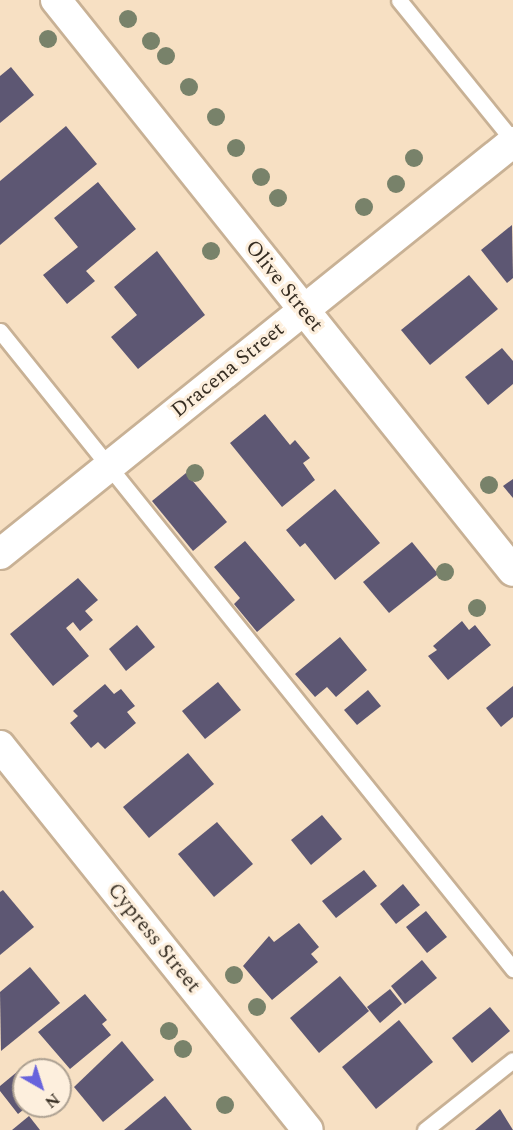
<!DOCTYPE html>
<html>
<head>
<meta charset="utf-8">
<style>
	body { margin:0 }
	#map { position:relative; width:513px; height:1130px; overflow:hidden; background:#f7e0c3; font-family:Spectral,serif }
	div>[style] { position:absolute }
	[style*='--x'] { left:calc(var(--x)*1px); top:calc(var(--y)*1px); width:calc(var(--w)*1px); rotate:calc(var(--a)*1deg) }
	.building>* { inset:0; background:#5d5773 }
	.roads { filter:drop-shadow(2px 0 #c8b195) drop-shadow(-2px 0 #c8b195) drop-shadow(0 2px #c8b195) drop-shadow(0 -2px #c8b195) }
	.lane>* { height:15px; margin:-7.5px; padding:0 7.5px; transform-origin:7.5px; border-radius:7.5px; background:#fff }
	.street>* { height:30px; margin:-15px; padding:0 15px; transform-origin:15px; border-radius:15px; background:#fff }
	.trees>* { width:18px; height:18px; margin:-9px; border-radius:50%; background:#78826a }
	span { translate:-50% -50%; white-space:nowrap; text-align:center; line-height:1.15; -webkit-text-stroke:6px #fdefdd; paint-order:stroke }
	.street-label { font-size:21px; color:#362d22 }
	.north { position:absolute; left:12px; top:1058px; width:60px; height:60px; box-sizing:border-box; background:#fdefdd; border:2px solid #ada192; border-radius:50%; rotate:141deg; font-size:16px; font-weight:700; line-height:24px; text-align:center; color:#362d22 }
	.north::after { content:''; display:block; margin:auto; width:21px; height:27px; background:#6863dc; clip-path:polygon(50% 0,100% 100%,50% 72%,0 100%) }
</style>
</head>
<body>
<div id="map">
	<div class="building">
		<i style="clip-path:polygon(11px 67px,34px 95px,0 123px,0 76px)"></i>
		<i style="clip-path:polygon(66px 126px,97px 164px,0 245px,0 181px)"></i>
		<i style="clip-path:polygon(98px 182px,136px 229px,86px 271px,95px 281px,67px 304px,43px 275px,78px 247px,54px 218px)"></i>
		<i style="clip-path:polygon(512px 225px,513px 278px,507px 283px,481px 250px)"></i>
		<i style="clip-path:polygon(157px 251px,205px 315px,138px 369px,111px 337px,137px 315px,114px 287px)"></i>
		<i style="clip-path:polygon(469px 275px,498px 309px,430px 365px,401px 330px)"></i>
		<i style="clip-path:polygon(502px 348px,513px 361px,513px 384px,488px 405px,465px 377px)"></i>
		<i style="clip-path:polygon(265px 414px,290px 445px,295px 440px,310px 458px,303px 463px,315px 480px,282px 507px,230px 443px)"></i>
		<i style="clip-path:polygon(186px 473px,227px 522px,193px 551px,152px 501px)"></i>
		<i style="clip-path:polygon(513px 479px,513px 498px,503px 486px)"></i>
		<i style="clip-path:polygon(335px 489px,380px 543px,335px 580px,305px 543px,300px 547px,286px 530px)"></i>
		<i style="clip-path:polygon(245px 541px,295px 600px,257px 632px,234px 604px,240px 598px,214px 567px)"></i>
		<i style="clip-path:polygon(412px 542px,438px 574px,389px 613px,363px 582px)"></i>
		<i style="clip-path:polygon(78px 578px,98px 600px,85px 611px,93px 620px,80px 631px,73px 622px,66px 628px,89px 656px,53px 686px,10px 634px)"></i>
		<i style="clip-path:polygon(462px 621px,469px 630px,475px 625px,491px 645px,448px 680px,428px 656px,437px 650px,433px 646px)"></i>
		<i style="clip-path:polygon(137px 625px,155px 647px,126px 671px,109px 649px)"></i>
		<i style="clip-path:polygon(340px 637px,367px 670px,336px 697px,327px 687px,315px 697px,295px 674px)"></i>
		<i style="clip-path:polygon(218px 682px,241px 710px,205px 739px,182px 711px)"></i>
		<i style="clip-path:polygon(105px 684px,114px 694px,121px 689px,135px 706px,127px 712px,136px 723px,105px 749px,98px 742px,91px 748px,70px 723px,78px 716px,73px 711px)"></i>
		<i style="clip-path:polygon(513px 686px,513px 717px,501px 727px,486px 708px)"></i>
		<i style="clip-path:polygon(368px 690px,381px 706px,357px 725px,344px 710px)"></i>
		<i style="clip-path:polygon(188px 753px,214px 784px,149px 838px,123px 807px)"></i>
		<i style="clip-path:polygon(322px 815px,342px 839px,311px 865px,291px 840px)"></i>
		<i style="clip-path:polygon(217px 822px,253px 864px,214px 897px,178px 854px)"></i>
		<i style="clip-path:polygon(364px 870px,377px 886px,336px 918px,322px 901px)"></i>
		<i style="clip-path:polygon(403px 884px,420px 905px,396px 924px,380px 904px)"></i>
		<i style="clip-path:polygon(3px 890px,34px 927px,0 955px,0 892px)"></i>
		<i style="clip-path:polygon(426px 911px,447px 937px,427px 953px,406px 927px)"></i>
		<i style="clip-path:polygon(299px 923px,319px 947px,311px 954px,318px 962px,272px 1000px,243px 966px,269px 936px,274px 942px)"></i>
		<i style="clip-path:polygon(422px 960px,437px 978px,405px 1004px,391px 986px)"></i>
		<i style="clip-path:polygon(30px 967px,60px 1003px,1px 1051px,0 992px)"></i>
		<i style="clip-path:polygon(340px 976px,369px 1011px,319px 1053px,290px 1018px)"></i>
		<i style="clip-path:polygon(390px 989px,402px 1004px,380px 1023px,367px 1007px)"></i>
		<i style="clip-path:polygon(85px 994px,107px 1020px,102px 1024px,111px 1035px,70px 1069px,38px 1032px)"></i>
		<i style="clip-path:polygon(490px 1007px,510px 1031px,472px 1063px,452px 1038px)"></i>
		<i style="clip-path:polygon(399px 1020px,433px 1062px,376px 1109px,342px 1067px)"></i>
		<i style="clip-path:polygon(122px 1041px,154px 1080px,103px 1122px,74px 1087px)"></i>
		<i style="clip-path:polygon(23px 1067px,24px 1106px,28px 1106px,18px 1114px,0 1091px,0 1086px)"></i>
		<i style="clip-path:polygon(165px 1096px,192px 1130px,124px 1130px)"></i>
		<i style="clip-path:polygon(500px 1109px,513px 1130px,475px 1130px)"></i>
		<i style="clip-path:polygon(29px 1116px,40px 1130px,12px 1130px)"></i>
	</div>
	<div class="roads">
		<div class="lane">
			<i style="--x:399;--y:0;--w:181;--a:51"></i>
			<i style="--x:0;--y:331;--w:819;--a:51.2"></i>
			<i style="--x:425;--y:1130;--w:112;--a:-38.5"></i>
		</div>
		<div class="street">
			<i style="--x:56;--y:0;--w:731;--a:51.33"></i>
			<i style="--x:0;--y:554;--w:658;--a:-38.77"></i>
			<i style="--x:0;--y:746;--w:492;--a:51.3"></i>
		</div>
	</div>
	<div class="trees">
		<i style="left:128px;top:19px"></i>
		<i style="left:48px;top:39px"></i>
		<i style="left:151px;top:41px"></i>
		<i style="left:166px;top:56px"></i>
		<i style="left:189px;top:87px"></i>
		<i style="left:216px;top:117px"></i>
		<i style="left:236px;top:148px"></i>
		<i style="left:414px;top:158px"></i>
		<i style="left:261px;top:177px"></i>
		<i style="left:396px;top:184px"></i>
		<i style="left:278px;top:198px"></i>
		<i style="left:364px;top:207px"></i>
		<i style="left:211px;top:251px"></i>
		<i style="left:195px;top:473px"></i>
		<i style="left:489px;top:485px"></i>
		<i style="left:445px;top:572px"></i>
		<i style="left:477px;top:608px"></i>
		<i style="left:234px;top:975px"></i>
		<i style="left:257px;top:1007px"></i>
		<i style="left:169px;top:1031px"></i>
		<i style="left:183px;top:1049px"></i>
		<i style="left:225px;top:1105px"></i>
	</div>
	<div class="street-label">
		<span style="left:284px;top:286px;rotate:51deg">Olive Street</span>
		<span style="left:228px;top:370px;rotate:-39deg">Dracena Street</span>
		<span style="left:154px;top:938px;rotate:51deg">Cypress Street</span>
	</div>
	<div class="north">N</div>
</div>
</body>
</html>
